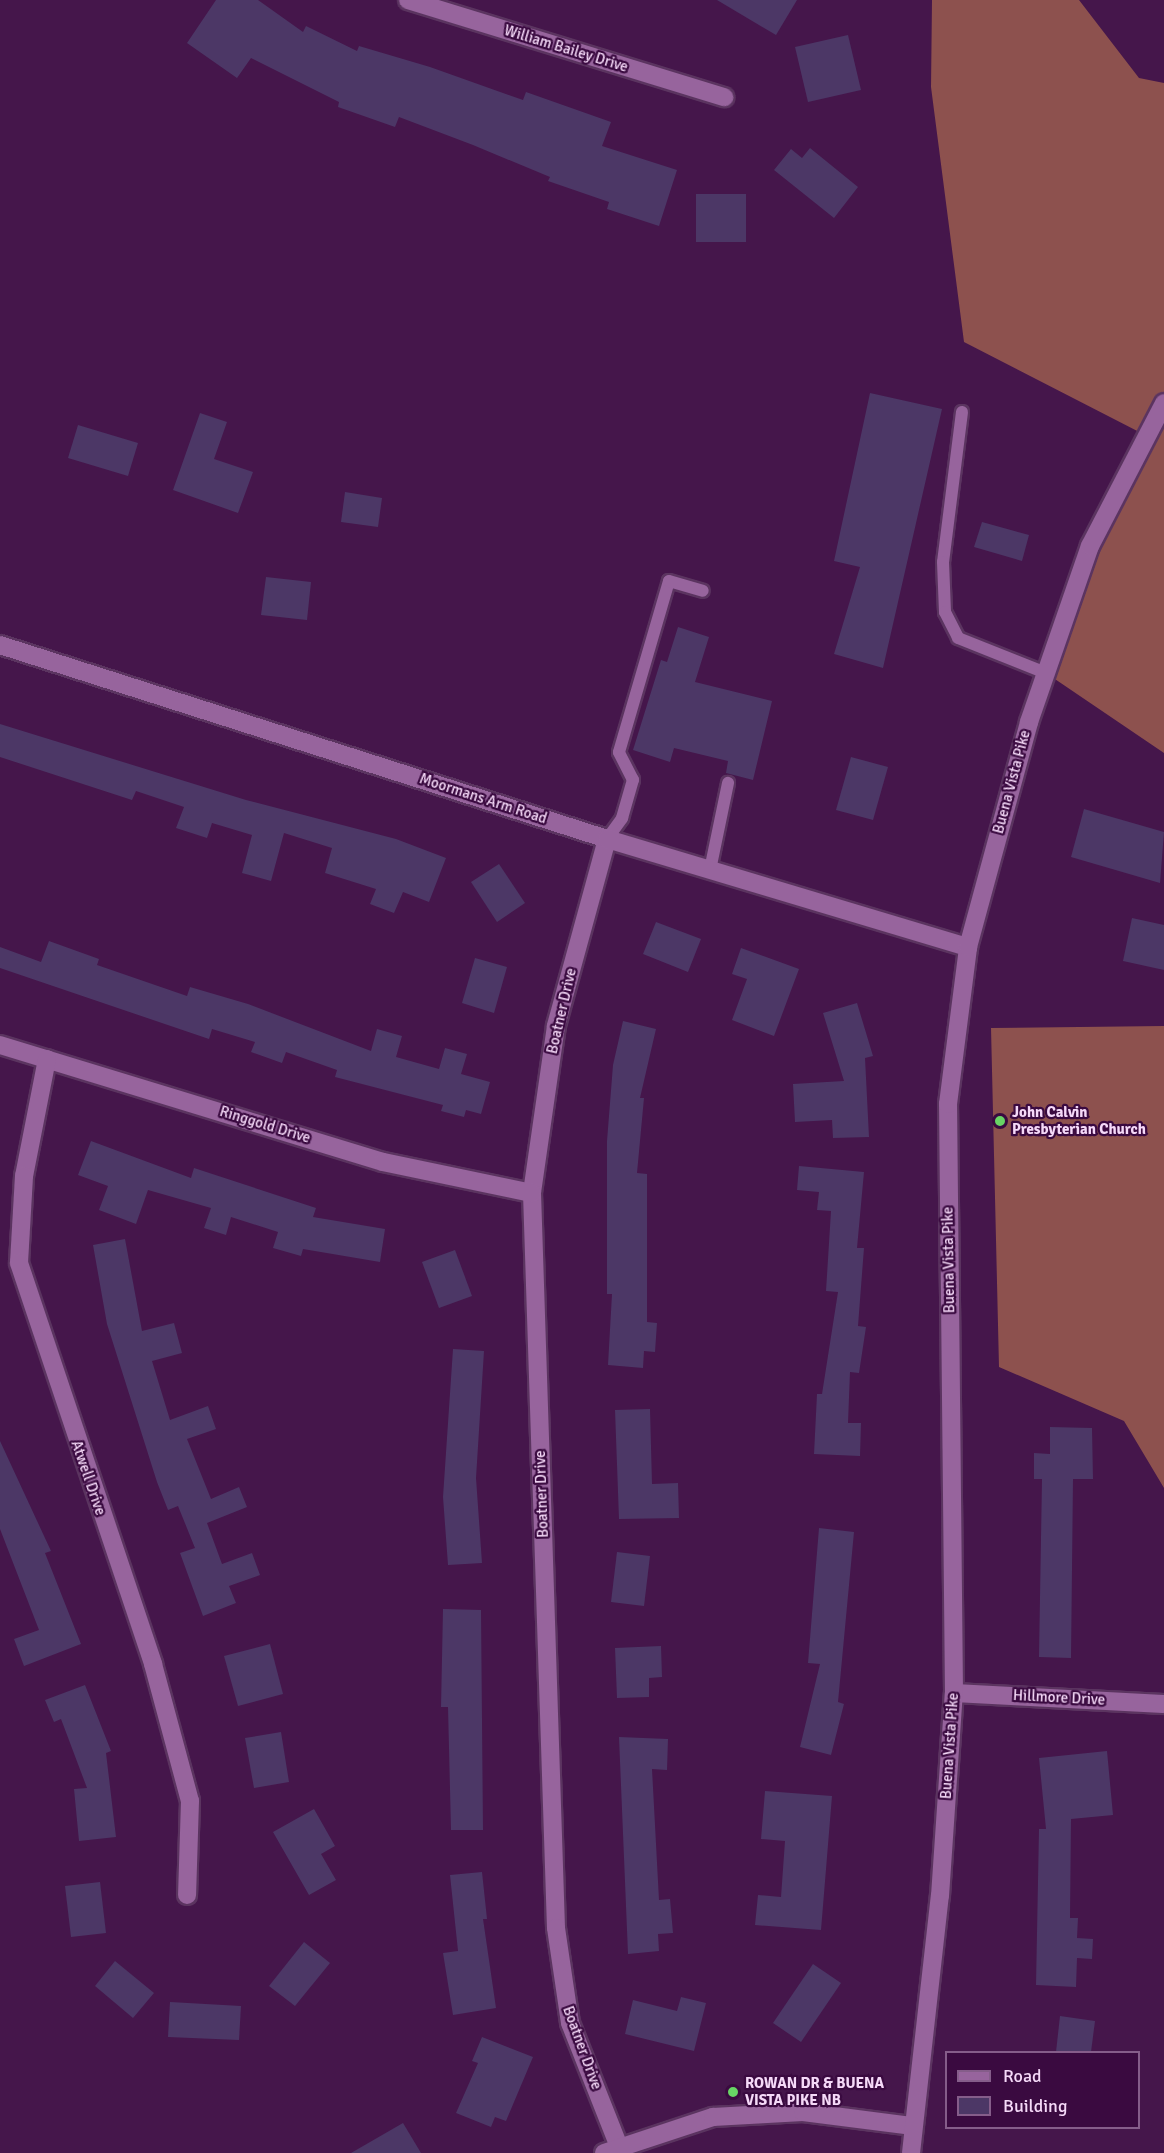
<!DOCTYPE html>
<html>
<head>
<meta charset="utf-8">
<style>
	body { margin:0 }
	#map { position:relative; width:1164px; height:2153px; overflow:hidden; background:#45164b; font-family:Signika,sans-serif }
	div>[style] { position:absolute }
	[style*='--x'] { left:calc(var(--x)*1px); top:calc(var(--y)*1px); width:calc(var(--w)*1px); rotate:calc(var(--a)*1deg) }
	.forest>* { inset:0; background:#8d514e }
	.building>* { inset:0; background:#4c3766 }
	.roads { filter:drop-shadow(2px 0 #5b3460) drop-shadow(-2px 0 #5b3460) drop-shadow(0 2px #5b3460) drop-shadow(0 -2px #5b3460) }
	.lane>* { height:12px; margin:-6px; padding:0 6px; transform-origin:6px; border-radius:6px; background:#97649d }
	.street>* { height:18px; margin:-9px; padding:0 9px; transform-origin:9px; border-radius:9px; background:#97649d }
	.secondary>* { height:18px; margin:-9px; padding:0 9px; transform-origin:9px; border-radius:9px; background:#97649d }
	.dots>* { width:16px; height:16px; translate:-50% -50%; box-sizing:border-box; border:3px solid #3a0a40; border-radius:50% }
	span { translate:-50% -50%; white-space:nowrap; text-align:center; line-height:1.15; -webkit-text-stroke:4.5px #3a0a40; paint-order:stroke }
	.street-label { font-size:15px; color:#f5d9f8 }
	.poi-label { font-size:15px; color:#f5d9f8; font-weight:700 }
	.left { translate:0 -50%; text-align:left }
	.legend { position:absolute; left:945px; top:2051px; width:195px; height:78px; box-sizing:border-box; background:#3a0a40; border:2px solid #855d8a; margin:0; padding:8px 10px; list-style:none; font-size:18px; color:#f5d9f8 }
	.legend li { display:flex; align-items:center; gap:12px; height:30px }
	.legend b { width:30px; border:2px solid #855d8a }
</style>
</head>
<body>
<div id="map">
	<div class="forest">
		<i style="clip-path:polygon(932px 0,1079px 0,1139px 78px,1164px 83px,1164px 753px,1046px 673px,1090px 546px,1147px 436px,964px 342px,931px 87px)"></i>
		<i style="clip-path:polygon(1164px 1026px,1164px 1488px,1124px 1421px,999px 1367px,991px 1028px)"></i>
	</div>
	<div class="building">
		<i style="clip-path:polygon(216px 0,258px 0,303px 32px,306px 26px,357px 51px,359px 46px,430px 67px,523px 100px,526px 92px,611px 122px,602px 146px,677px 170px,659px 226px,607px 209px,609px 202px,548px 181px,550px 177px,473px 145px,399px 117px,395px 127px,338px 107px,339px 102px,251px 58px,237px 78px,187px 43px)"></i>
		<i style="clip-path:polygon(717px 0,797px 0,776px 35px)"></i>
		<i style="clip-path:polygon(848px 35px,861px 90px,808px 102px,795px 47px)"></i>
		<i style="clip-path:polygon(810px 148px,858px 187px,834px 218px,774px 170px,791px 149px,802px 158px)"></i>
		<i style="clip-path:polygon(696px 194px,746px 194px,746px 242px,696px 242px)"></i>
		<i style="clip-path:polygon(870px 393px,942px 409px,883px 668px,834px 654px,860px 567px,834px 561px)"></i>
		<i style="clip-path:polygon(200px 413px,227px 422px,214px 459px,253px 472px,238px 513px,173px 490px)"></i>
		<i style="clip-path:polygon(78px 425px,138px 443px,128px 476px,68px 458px)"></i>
		<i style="clip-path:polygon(345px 492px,382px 498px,378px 527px,341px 522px)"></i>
		<i style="clip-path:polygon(982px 522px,1029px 535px,1022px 561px,974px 547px)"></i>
		<i style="clip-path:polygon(266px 577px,311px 582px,307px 620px,261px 615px)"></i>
		<i style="clip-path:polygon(678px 627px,709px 637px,695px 682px,772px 701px,753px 780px,726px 773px,728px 761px,674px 748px,670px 762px,633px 750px,661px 660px,667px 662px)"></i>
		<i style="clip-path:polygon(0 724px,246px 800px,396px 839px,446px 858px,429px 902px,403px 892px,394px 913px,370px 904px,376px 889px,325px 873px,332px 848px,284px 833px,271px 881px,242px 873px,252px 835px,212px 823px,207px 838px,176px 828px,184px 807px,136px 791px,132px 800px,0 757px)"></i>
		<i style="clip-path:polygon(851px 757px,888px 767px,873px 820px,836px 810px)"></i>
		<i style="clip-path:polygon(1084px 809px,1164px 832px,1160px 883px,1071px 857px)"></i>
		<i style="clip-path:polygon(499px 864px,525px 903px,497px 922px,471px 882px)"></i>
		<i style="clip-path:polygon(1132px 918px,1164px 925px,1164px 970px,1123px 961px)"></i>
		<i style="clip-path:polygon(656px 922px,701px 939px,688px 972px,643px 954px)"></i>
		<i style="clip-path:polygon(49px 941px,99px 959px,97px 965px,187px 996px,190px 987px,248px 1004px,371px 1051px,377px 1029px,402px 1036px,396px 1057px,439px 1069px,445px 1048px,467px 1054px,461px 1074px,490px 1082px,481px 1114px,466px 1110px,464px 1117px,441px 1111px,443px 1105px,335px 1077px,337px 1070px,286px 1052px,282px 1063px,251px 1052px,255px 1042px,212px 1029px,209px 1039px,0 968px,0 947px,41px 962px)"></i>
		<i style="clip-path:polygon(741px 948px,799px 969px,774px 1036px,732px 1020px,747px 979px,732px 974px)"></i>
		<i style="clip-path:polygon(475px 958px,507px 967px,494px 1013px,462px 1003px)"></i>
		<i style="clip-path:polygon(857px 1003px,873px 1056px,865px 1058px,869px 1137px,833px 1138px,832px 1120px,795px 1122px,793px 1084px,844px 1081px,823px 1013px)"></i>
		<i style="clip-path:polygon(623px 1021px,656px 1029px,640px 1098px,644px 1098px,637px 1173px,647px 1174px,647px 1322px,657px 1323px,655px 1352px,644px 1351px,643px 1368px,608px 1365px,612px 1294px,607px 1294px,607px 1141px,613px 1065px)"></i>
		<i style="clip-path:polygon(91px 1141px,191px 1178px,194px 1168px,316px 1208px,313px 1217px,385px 1229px,380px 1262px,303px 1249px,301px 1256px,273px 1248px,278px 1232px,231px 1217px,226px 1235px,204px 1228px,211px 1208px,148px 1190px,136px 1224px,99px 1210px,108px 1186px,78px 1175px)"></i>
		<i style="clip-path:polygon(799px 1166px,864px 1172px,857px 1248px,864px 1248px,858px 1326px,866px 1327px,859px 1373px,850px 1372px,848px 1423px,861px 1423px,860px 1456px,814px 1454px,817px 1394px,822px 1394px,838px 1292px,826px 1291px,831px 1211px,817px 1210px,819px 1192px,797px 1190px)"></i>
		<i style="clip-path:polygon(125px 1239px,142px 1331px,174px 1323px,182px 1353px,152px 1361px,170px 1420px,208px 1406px,216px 1429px,187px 1439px,211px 1499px,239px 1487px,247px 1507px,207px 1523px,222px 1564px,252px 1553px,260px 1575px,229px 1586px,236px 1603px,203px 1616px,180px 1553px,195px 1548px,178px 1506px,168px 1510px,157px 1482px,107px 1324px,93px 1245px)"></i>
		<i style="clip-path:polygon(455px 1250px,472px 1296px,439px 1308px,422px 1262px)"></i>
		<i style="clip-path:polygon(453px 1349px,484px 1351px,476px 1478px,482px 1563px,448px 1565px,443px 1497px)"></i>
		<i style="clip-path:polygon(650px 1409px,652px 1484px,678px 1483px,679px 1518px,619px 1519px,615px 1410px)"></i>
		<i style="clip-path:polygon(1050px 1427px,1092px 1428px,1093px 1479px,1073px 1479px,1071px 1658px,1039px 1657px,1042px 1479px,1034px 1479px,1034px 1453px,1050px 1454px)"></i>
		<i style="clip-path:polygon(0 1441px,51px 1551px,45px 1553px,81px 1644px,24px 1666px,14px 1639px,39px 1630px,0 1529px)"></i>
		<i style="clip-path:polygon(819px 1528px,854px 1532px,838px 1702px,844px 1704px,831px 1755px,800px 1747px,820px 1664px,808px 1663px)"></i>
		<i style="clip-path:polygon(617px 1552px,650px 1556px,644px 1606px,611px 1602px)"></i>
		<i style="clip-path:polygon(443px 1609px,481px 1610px,483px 1830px,451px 1830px,448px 1707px,441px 1707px)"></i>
		<i style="clip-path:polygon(270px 1644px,283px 1694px,238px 1706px,224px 1656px)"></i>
		<i style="clip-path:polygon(661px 1646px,662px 1677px,649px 1678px,649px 1697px,617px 1698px,615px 1648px)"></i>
		<i style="clip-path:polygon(85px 1685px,111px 1751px,106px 1753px,116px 1837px,79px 1841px,74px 1789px,87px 1788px,61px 1719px,54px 1722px,45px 1700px)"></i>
		<i style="clip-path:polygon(281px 1732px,289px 1782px,254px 1788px,245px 1738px)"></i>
		<i style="clip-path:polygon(619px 1737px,668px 1739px,667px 1770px,652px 1769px,659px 1900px,670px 1899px,673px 1933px,658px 1934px,659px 1951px,628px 1954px)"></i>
		<i style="clip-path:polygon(1107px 1751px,1113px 1815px,1071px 1819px,1070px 1918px,1078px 1918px,1077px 1938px,1093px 1939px,1092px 1959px,1077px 1958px,1076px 1987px,1036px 1985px,1039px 1829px,1046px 1829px,1039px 1758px)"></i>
		<i style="clip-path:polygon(765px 1791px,832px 1796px,821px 1930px,755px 1925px,758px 1895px,781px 1897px,785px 1841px,761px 1839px)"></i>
		<i style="clip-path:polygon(314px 1809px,335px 1846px,321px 1854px,336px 1880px,309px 1895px,273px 1832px)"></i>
		<i style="clip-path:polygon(482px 1872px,487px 1919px,483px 1919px,496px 2008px,453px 2015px,443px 1953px,458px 1951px,450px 1875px)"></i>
		<i style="clip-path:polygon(100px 1882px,106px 1933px,71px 1937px,65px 1886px)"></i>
		<i style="clip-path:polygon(304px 1942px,330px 1963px,295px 2006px,269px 1986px)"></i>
		<i style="clip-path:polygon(115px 1961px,154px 1993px,133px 2018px,95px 1986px)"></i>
		<i style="clip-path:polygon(813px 1964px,841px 1983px,801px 2042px,773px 2023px)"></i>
		<i style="clip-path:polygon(681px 1997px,706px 2003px,694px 2051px,625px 2034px,633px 2000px,677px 2011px)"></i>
		<i style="clip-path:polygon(170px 2002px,241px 2006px,239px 2040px,168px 2037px)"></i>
		<i style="clip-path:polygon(1060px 2016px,1095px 2021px,1091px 2052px,1056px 2052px)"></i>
		<i style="clip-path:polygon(482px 2037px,533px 2057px,506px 2121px,495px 2117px,491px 2127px,456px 2113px,478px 2063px,472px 2061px)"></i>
		<i style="clip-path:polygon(403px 2123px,421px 2153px,351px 2153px)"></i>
	</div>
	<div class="roads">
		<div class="lane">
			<i style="--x:962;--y:412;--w:151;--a:97.2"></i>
			<i style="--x:943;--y:562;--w:50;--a:87.7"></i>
			<i style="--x:945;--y:612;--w:29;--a:63"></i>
			<i style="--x:958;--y:638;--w:95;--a:21.7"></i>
			<i style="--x:607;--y:839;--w:26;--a:-54"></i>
			<i style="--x:622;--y:818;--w:40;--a:-74"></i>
			<i style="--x:633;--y:780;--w:31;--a:-117"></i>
			<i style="--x:619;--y:752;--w:178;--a:-73.7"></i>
			<i style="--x:669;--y:581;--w:35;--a:16"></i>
			<i style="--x:710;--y:870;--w:89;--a:-78.3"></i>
		</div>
		<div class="street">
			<i style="--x:408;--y:0;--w:331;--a:17.1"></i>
			<i style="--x:607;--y:839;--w:194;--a:105.3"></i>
			<i style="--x:556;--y:1026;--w:169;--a:98.2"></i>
			<i style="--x:532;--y:1193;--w:735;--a:88.13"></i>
			<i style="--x:556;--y:1928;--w:96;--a:81.6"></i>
			<i style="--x:570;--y:2023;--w:133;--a:68.4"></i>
			<i style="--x:0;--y:1045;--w:400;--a:17"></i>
			<i style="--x:383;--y:1162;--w:152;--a:11.8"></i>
			<i style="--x:47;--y:1059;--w:119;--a:101.1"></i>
			<i style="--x:24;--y:1176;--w:87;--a:93.3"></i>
			<i style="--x:19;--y:1263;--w:423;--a:71.5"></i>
			<i style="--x:153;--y:1664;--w:142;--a:74.9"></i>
			<i style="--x:190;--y:1801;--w:94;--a:91.8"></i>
			<i style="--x:954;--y:1693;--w:210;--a:3"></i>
			<i style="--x:604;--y:2153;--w:115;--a:-18.3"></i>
			<i style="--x:713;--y:2117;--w:90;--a:-3.2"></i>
			<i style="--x:803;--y:2112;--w:111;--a:7.3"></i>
		</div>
		<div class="secondary">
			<i style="--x:0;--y:645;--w:637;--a:17.72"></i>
			<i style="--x:607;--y:839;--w:377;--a:16.7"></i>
			<i style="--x:911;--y:2153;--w:259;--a:-83.6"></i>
			<i style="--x:940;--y:1896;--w:203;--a:-86.1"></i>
			<i style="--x:954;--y:1693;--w:589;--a:-90.58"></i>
			<i style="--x:948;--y:1104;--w:158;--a:-82.7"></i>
			<i style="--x:968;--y:947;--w:233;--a:-74.8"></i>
			<i style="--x:1029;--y:722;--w:186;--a:-70.9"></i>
			<i style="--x:1090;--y:546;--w:161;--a:-62.6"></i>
		</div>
	</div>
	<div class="dots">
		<i style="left:1000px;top:1121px;background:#68d465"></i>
		<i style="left:733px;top:2092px;background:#68d465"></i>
	</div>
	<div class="street-label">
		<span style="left:566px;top:49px;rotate:17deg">William Bailey Drive</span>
		<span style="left:1012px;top:782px;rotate:-75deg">Buena Vista Pike</span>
		<span style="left:483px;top:799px;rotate:18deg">Moormans Arm Road</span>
		<span style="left:562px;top:1011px;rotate:-77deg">Boatner Drive</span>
		<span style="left:265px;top:1125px;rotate:17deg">Ringgold Drive</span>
		<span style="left:949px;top:1260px;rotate:-91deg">Buena Vista Pike</span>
		<span style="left:88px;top:1478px;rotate:71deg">Atwell Drive</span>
		<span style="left:542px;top:1494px;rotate:-92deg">Boatner Drive</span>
		<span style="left:1059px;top:1698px;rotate:3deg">Hillmore Drive</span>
		<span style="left:950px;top:1746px;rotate:-86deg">Buena Vista Pike</span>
		<span style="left:582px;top:2048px;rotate:70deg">Boatner Drive</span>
	</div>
	<div class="poi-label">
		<span class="left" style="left:1012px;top:1121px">John Calvin<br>Presbyterian Church</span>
		<span class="left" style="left:745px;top:2092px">ROWAN DR &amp; BUENA<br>VISTA PIKE NB</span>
	</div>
	<ul class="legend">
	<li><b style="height:8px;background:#97649d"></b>Road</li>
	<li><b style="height:16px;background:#4c3766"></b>Building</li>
	</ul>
</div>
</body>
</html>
